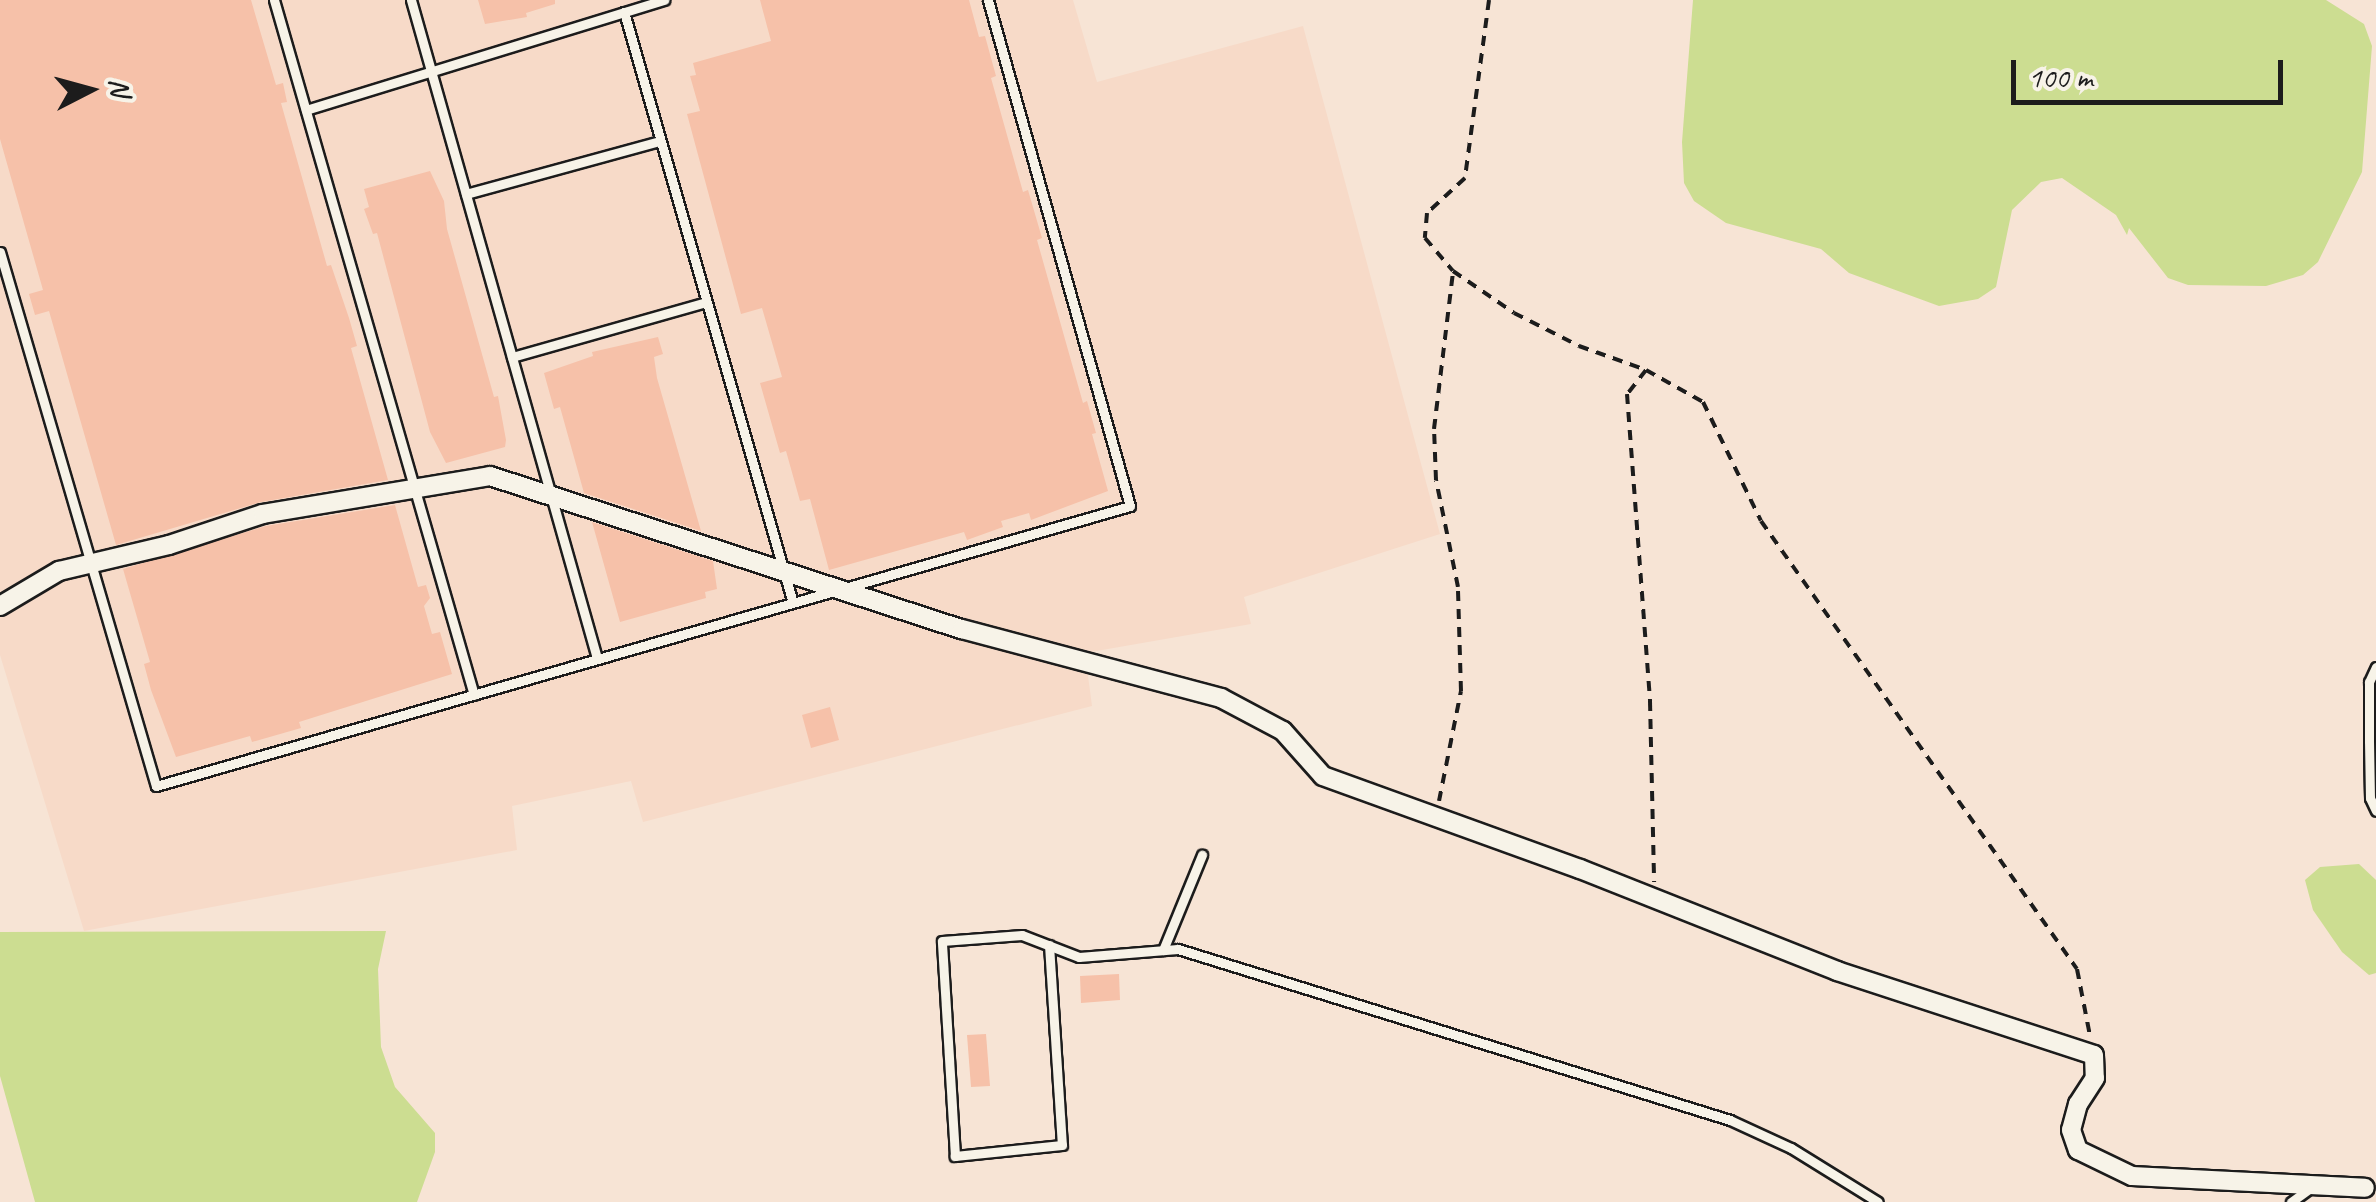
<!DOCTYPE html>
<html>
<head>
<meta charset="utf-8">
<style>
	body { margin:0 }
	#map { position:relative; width:2376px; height:1202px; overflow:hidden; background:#f7e4d5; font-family:Caveat,sans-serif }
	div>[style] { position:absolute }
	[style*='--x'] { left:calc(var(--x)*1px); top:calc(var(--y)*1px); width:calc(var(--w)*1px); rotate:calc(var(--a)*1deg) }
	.built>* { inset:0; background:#f7dac8 }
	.green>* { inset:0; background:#ccdd91 }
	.building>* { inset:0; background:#f6c1a9 }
	.path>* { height:4px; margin-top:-2px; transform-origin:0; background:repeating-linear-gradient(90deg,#1c1c1c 0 10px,transparent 0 18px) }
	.roads { filter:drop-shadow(2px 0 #1c1c1c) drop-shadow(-2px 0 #1c1c1c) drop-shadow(0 2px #1c1c1c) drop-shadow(0 -2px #1c1c1c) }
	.lane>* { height:9px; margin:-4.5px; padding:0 4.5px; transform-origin:4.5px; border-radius:4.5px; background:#f7f3e8 }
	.street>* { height:18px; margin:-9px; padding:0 9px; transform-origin:9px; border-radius:9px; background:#f7f3e8 }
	span { translate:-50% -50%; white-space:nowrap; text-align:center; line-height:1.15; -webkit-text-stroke:8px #f7f3e8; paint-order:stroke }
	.north { position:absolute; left:40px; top:40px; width:100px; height:100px; -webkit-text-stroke:8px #f7f3e8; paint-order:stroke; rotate:84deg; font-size:28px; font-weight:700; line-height:40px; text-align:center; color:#1c1c1c }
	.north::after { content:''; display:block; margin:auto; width:35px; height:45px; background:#1c1c1c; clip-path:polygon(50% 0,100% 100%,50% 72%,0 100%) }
	.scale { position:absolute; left:2011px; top:60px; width:272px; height:45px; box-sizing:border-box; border:5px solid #1c1c1c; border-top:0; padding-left:12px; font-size:30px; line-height:35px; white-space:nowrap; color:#1c1c1c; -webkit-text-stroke:8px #f7f3e8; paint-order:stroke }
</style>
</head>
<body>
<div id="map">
	<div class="built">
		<i style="clip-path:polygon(0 0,1073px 0,1097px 82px,1303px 26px,1440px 534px,1244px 597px,1251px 624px,1085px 653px,1092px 706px,643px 822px,631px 781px,512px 806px,517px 850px,84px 931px,0 655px)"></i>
	</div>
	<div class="green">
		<i style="clip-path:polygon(1693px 0,2326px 0,2364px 24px,2372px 46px,2362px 172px,2318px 262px,2303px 275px,2266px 286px,2188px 285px,2168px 278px,2129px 228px,2127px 235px,2116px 215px,2062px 178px,2041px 182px,2012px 210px,1996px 287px,1978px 299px,1939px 306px,1849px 273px,1821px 249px,1726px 223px,1694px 201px,1684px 183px,1682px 142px)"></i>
		<i style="clip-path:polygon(2359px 864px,2376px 880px,2376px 973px,2369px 975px,2342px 952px,2313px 910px,2305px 880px,2320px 867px)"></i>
		<i style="clip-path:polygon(386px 931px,378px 969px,381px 1047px,395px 1087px,435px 1133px,435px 1152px,417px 1202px,35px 1202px,0 1076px,0 932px)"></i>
	</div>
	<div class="building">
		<i style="clip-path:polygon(0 0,251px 0,276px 85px,283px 83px,287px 102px,281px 103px,327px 266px,331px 265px,349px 318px,357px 346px,351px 348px,388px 480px,261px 502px,116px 545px,49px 311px,35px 315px,29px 294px,43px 290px,0 139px)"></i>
		<i style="clip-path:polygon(478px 0,555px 0,555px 4px,526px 13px,527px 17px,485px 24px)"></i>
		<i style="clip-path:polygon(760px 0,969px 0,979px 37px,985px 36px,996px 76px,991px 78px,1023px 192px,1028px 190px,1042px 238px,1037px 240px,1083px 403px,1087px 401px,1096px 433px,1092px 434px,1108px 491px,1031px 520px,1029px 513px,1001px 521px,1003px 527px,967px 540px,964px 532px,829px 570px,810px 499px,800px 501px,786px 451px,780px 453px,760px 383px,782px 377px,762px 308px,741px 314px,687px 114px,700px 111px,690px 76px,696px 75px,693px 63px,771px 41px)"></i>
		<i style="clip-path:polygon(430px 171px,444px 201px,447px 229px,494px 397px,498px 396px,506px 440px,505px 447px,446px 463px,430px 432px,377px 233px,373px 234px,364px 209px,369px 207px,364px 189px)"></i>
		<i style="clip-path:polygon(658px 337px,663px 354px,654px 357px,657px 378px,701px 531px,584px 493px,560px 407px,554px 409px,544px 373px,593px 356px,592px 352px)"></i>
		<i style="clip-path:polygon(395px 505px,418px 587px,426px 585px,430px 598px,424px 606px,432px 634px,440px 632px,452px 674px,299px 722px,301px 728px,252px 742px,250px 736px,176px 757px,151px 690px,144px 664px,150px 662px,123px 569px,266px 526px)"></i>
		<i style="clip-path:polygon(592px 522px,713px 561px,717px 589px,705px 592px,706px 598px,620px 622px)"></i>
		<i style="clip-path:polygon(830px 707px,839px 740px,811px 748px,802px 715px)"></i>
		<i style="clip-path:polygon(1119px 974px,1120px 1000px,1081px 1003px,1080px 976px)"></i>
		<i style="clip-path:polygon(986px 1034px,990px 1086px,971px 1087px,967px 1035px)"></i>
	</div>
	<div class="path">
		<i style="--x:1489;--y:0;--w:180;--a:97.7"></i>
		<i style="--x:1465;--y:178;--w:52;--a:137.4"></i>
		<i style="--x:1427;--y:213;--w:25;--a:95"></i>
		<i style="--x:1425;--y:238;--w:43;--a:49.7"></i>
		<i style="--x:1453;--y:271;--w:74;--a:34.5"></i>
		<i style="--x:1514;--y:313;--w:73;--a:26.9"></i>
		<i style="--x:1579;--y:346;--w:71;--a:19.7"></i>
		<i style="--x:1646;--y:370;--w:65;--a:29.3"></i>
		<i style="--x:1703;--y:402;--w:132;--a:64"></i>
		<i style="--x:1761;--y:521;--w:548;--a:54.8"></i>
		<i style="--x:2077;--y:969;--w:68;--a:79"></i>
		<i style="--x:1646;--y:370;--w:31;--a:128"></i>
		<i style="--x:1627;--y:394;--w:308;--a:85.7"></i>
		<i style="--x:1650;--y:701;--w:181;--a:88.7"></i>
		<i style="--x:1439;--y:801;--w:112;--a:-78.7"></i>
		<i style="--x:1461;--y:691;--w:104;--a:-91.7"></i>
		<i style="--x:1458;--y:587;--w:109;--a:-101.6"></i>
		<i style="--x:1436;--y:480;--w:51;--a:-92.2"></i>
		<i style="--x:1434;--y:429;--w:159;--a:-83.1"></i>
	</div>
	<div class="roads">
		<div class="lane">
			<i style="--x:274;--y:0;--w:723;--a:73.95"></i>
			<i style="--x:411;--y:0;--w:684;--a:74.22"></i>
			<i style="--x:624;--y:12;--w:612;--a:74.05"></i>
			<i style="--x:306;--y:110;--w:375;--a:-17.1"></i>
			<i style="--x:466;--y:194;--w:201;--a:-15.3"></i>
			<i style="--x:0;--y:252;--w:556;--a:73.72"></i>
			<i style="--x:156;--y:786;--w:1013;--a:-16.04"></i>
			<i style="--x:1130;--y:506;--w:526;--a:-105.68"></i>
			<i style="--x:512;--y:357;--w:202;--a:-15.8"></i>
			<i style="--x:2376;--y:667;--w:17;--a:115"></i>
			<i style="--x:2369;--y:682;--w:59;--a:90"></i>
			<i style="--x:2369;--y:741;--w:57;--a:89"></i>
			<i style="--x:2370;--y:798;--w:14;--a:65"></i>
			<i style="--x:1049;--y:945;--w:200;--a:86.3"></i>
			<i style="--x:1062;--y:1145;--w:108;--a:174.1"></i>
			<i style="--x:955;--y:1156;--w:215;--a:-93.5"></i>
			<i style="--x:942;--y:941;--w:80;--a:-4.3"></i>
			<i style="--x:1022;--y:935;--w:61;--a:21.1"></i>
			<i style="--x:1079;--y:957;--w:99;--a:-4.6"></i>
			<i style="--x:1178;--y:949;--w:578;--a:17.21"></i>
			<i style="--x:1730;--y:1120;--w:67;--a:24.7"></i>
			<i style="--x:1791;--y:1148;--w:102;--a:31.8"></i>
			<i style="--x:1163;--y:950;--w:103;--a:-67.7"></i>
			<i style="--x:2291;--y:1202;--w:26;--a:-36"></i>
		</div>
		<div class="street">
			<i style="--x:0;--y:606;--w:69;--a:-30.7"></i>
			<i style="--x:59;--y:571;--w:113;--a:-13.3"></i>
			<i style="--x:169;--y:545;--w:99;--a:-18.3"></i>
			<i style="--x:263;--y:514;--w:230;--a:-9.5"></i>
			<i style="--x:490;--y:476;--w:496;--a:18"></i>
			<i style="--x:962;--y:629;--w:268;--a:14.9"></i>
			<i style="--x:1221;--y:698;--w:70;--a:28"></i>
			<i style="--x:1283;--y:731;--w:60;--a:48.4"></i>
			<i style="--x:1323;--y:776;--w:273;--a:19.9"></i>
			<i style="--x:1580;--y:869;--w:277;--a:21.6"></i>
			<i style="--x:1837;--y:971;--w:270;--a:18.1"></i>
			<i style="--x:2094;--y:1055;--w:23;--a:88"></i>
			<i style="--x:2095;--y:1078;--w:31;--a:123"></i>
			<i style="--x:2078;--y:1104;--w:27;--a:105"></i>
			<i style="--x:2071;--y:1130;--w:21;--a:71"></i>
			<i style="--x:2078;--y:1150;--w:60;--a:25.7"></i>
			<i style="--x:2132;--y:1176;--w:233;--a:2.9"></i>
		</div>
	</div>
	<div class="north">N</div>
	<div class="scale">100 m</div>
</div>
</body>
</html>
